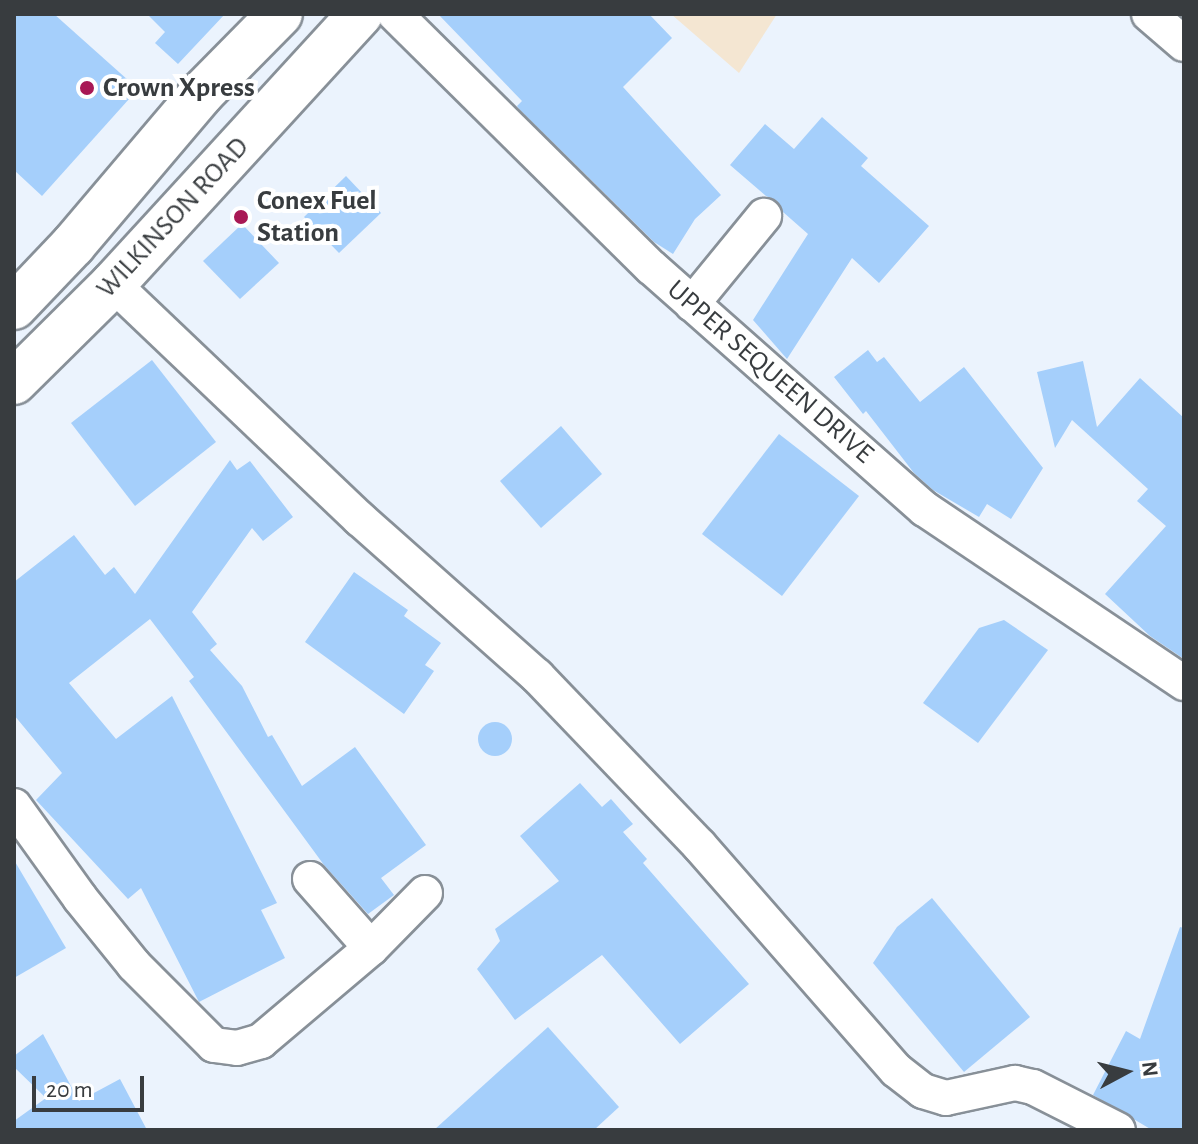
<!DOCTYPE html>
<html>
<head>
<meta charset="utf-8">
<style>
	body { margin:0 }
	#map { position:relative; width:1198px; height:1144px; overflow:hidden; background:#ebf3fd; font-family:"Alegreya Sans",sans-serif }
	div>[style] { position:absolute }
	[style*='--x'] { left:calc(var(--x)*1px); top:calc(var(--y)*1px); width:calc(var(--w)*1px); rotate:calc(var(--a)*1deg) }
	.commercial>* { inset:0; background:#f4e6d2 }
	.building>* { inset:0; background:#a5cffb }
	.round { border-radius:50% }
	.roads { filter:drop-shadow(2px 0 #889098) drop-shadow(-2px 0 #889098) drop-shadow(0 2px #889098) drop-shadow(0 -2px #889098) }
	.street>* { height:34px; margin:-17px; padding:0 17px; transform-origin:17px; border-radius:17px; background:#fff }
	.primary>* { height:44px; margin:-22px; padding:0 22px; transform-origin:22px; border-radius:22px; background:#fff }
	.dots>* { width:22px; height:22px; translate:-50% -50%; box-sizing:border-box; border:4px solid #fff; border-radius:50% }
	span { translate:-50% -50%; white-space:nowrap; text-align:center; line-height:1.15; -webkit-text-stroke:8px #fff; paint-order:stroke }
	.poi-label { font-size:28px; color:#383c3f; font-weight:700 }
	.left { translate:0 -50%; text-align:left }
	.street-label { font-size:28px; color:#383c3f }
	.frame { position:absolute; inset:0; border:16px solid #383c3f; pointer-events:none }
	.north { position:absolute; left:1086px; top:1032px; width:80px; height:80px; -webkit-text-stroke:6px #fff; paint-order:stroke; rotate:83deg; font-size:22px; font-weight:700; line-height:32px; text-align:center; color:#383c3f }
	.north::after { content:''; display:block; margin:auto; width:28px; height:36px; background:#383c3f; clip-path:polygon(50% 0,100% 100%,50% 72%,0 100%) }
	.scale { position:absolute; left:32px; top:1076px; width:112px; height:36px; box-sizing:border-box; border:4px solid #383c3f; border-top:0; padding-left:10px; font-size:24px; line-height:28px; white-space:nowrap; color:#383c3f; -webkit-text-stroke:6px #fff; paint-order:stroke }
</style>
</head>
<body>
<div id="map">
	<div class="commercial">
		<i style="clip-path:polygon(671px 14px,777px 14px,739px 73px)"></i>
	</div>
	<div class="building">
		<i style="clip-path:polygon(14px 14px,54px 14px,138px 89px,42px 196px,14px 170px)"></i>
		<i style="clip-path:polygon(147px 14px,225px 14px,178px 64px,155px 43px,165px 32px)"></i>
		<i style="clip-path:polygon(438px 14px,649px 14px,672px 38px,623px 87px,721px 195px,695px 219px,673px 254px,654px 242px,519px 109px,517px 106px,522px 101px)"></i>
		<i style="clip-path:polygon(822px 117px,868px 158px,861px 166px,929px 226px,879px 283px,852px 258px,787px 359px,753px 320px,808px 234px,783px 212px,777px 201px,766px 196px,730px 165px,765px 124px,794px 149px)"></i>
		<i style="clip-path:polygon(346px 176px,381px 213px,339px 253px,304px 217px)"></i>
		<i style="clip-path:polygon(242px 224px,279px 263px,240px 299px,203px 261px)"></i>
		<i style="clip-path:polygon(868px 350px,877px 362px,884px 357px,920px 402px,964px 367px,1043px 468px,1011px 519px,987px 504px,979px 517px,933px 490px,914px 473px,866px 411px,863px 414px,834px 377px)"></i>
		<i style="clip-path:polygon(152px 360px,216px 442px,135px 506px,71px 423px)"></i>
		<i style="clip-path:polygon(1083px 361px,1097px 427px,1140px 378px,1184px 418px,1184px 659px,1150px 636px,1105px 594px,1166px 526px,1137px 501px,1148px 489px,1072px 420px,1055px 448px,1037px 372px)"></i>
		<i style="clip-path:polygon(561px 426px,602px 474px,541px 528px,500px 481px)"></i>
		<i style="clip-path:polygon(779px 434px,859px 496px,782px 596px,702px 534px)"></i>
		<i style="clip-path:polygon(230px 460px,237px 470px,250px 461px,293px 517px,263px 541px,252px 528px,192px 612px,217px 644px,210px 650px,242px 686px,268px 737px,272px 735px,302px 786px,355px 747px,426px 845px,381px 878px,394px 895px,368px 914px,324px 865px,189px 681px,194px 677px,150px 619px,69px 683px,116px 739px,172px 696px,277px 903px,261px 910px,285px 958px,199px 1002px,141px 888px,128px 899px,36px 800px,62px 773px,14px 715px,14px 582px,74px 535px,105px 575px,114px 567px,135px 594px)"></i>
		<i style="clip-path:polygon(354px 572px,408px 610px,404px 616px,441px 643px,425px 665px,434px 671px,404px 714px,305px 642px)"></i>
		<i style="clip-path:polygon(1004px 620px,1048px 650px,978px 743px,923px 703px,979px 628px)"></i>
		<i class="round" style="left:478px;top:722px;width:34px;height:34px"></i>
		<i style="clip-path:polygon(580px 783px,602px 807px,611px 799px,633px 824px,623px 832px,647px 859px,643px 863px,749px 984px,680px 1044px,602px 955px,515px 1020px,477px 969px,500px 941px,495px 929px,559px 881px,520px 836px)"></i>
		<i style="clip-path:polygon(14px 860px,66px 948px,14px 978px)"></i>
		<i style="clip-path:polygon(932px 898px,1030px 1017px,964px 1072px,873px 963px,897px 927px)"></i>
		<i style="clip-path:polygon(1180px 927px,1184px 928px,1184px 1130px,1152px 1130px,1093px 1095px,1126px 1031px,1140px 1039px)"></i>
		<i style="clip-path:polygon(548px 1027px,619px 1107px,594px 1130px,434px 1130px)"></i>
		<i style="clip-path:polygon(43px 1034px,79px 1101px,120px 1079px,147px 1130px,14px 1130px,14px 1121px,46px 1098px,14px 1067px,14px 1056px)"></i>
	</div>
	<div class="roads">
		<div class="street">
			<i style="--x:395;--y:14;--w:360;--a:44.7"></i>
			<i style="--x:651;--y:267;--w:366;--a:41.5"></i>
			<i style="--x:925;--y:509;--w:312;--a:33.9"></i>
			<i style="--x:1149;--y:14;--w:46;--a:40.6"></i>
			<i style="--x:113;--y:284;--w:341;--a:43.6"></i>
			<i style="--x:360;--y:519;--w:237;--a:41.6"></i>
			<i style="--x:537;--y:676;--w:234;--a:46.2"></i>
			<i style="--x:699;--y:845;--w:299;--a:48.8"></i>
			<i style="--x:896;--y:1070;--w:34;--a:38"></i>
			<i style="--x:923;--y:1091;--w:24;--a:17"></i>
			<i style="--x:946;--y:1098;--w:71;--a:-12.3"></i>
			<i style="--x:1015;--y:1083;--w:18;--a:13"></i>
			<i style="--x:1033;--y:1087;--w:95;--a:26.8"></i>
			<i style="--x:692;--y:304;--w:114;--a:-50.7"></i>
			<i style="--x:14;--y:806;--w:113;--a:54.3"></i>
			<i style="--x:80;--y:898;--w:86;--a:51.1"></i>
			<i style="--x:134;--y:965;--w:113;--a:45"></i>
			<i style="--x:214;--y:1045;--w:23;--a:7"></i>
			<i style="--x:237;--y:1048;--w:25;--a:-16"></i>
			<i style="--x:261;--y:1041;--w:144;--a:-40.2"></i>
			<i style="--x:371;--y:948;--w:77;--a:-45.5"></i>
			<i style="--x:310;--y:879;--w:92;--a:48.5"></i>
		</div>
		<div class="primary">
			<i style="--x:14;--y:307;--w:86;--a:-46.4"></i>
			<i style="--x:73;--y:245;--w:199;--a:-49.7"></i>
			<i style="--x:202;--y:93;--w:111;--a:-45.4"></i>
			<i style="--x:14;--y:382;--w:139;--a:-44.7"></i>
			<i style="--x:113;--y:284;--w:366;--a:-47.5"></i>
		</div>
	</div>
	<div class="dots">
		<i style="left:87px;top:88px;background:#a81855"></i>
		<i style="left:241px;top:217px;background:#a81855"></i>
	</div>
	<div class="poi-label">
		<span class="left" style="left:103px;top:88px">Crown Xpress</span>
		<span class="left" style="left:257px;top:217px">Conex Fuel<br>Station</span>
	</div>
	<div class="street-label">
		<span style="left:173px;top:218px;rotate:-47deg">WILKINSON ROAD</span>
		<span style="left:770px;top:372px;rotate:41deg">UPPER SEQUEEN DRIVE</span>
	</div>
	<div class="frame"></div>
	<div class="north">N</div>
	<div class="scale">20 m</div>
</div>
</body>
</html>
